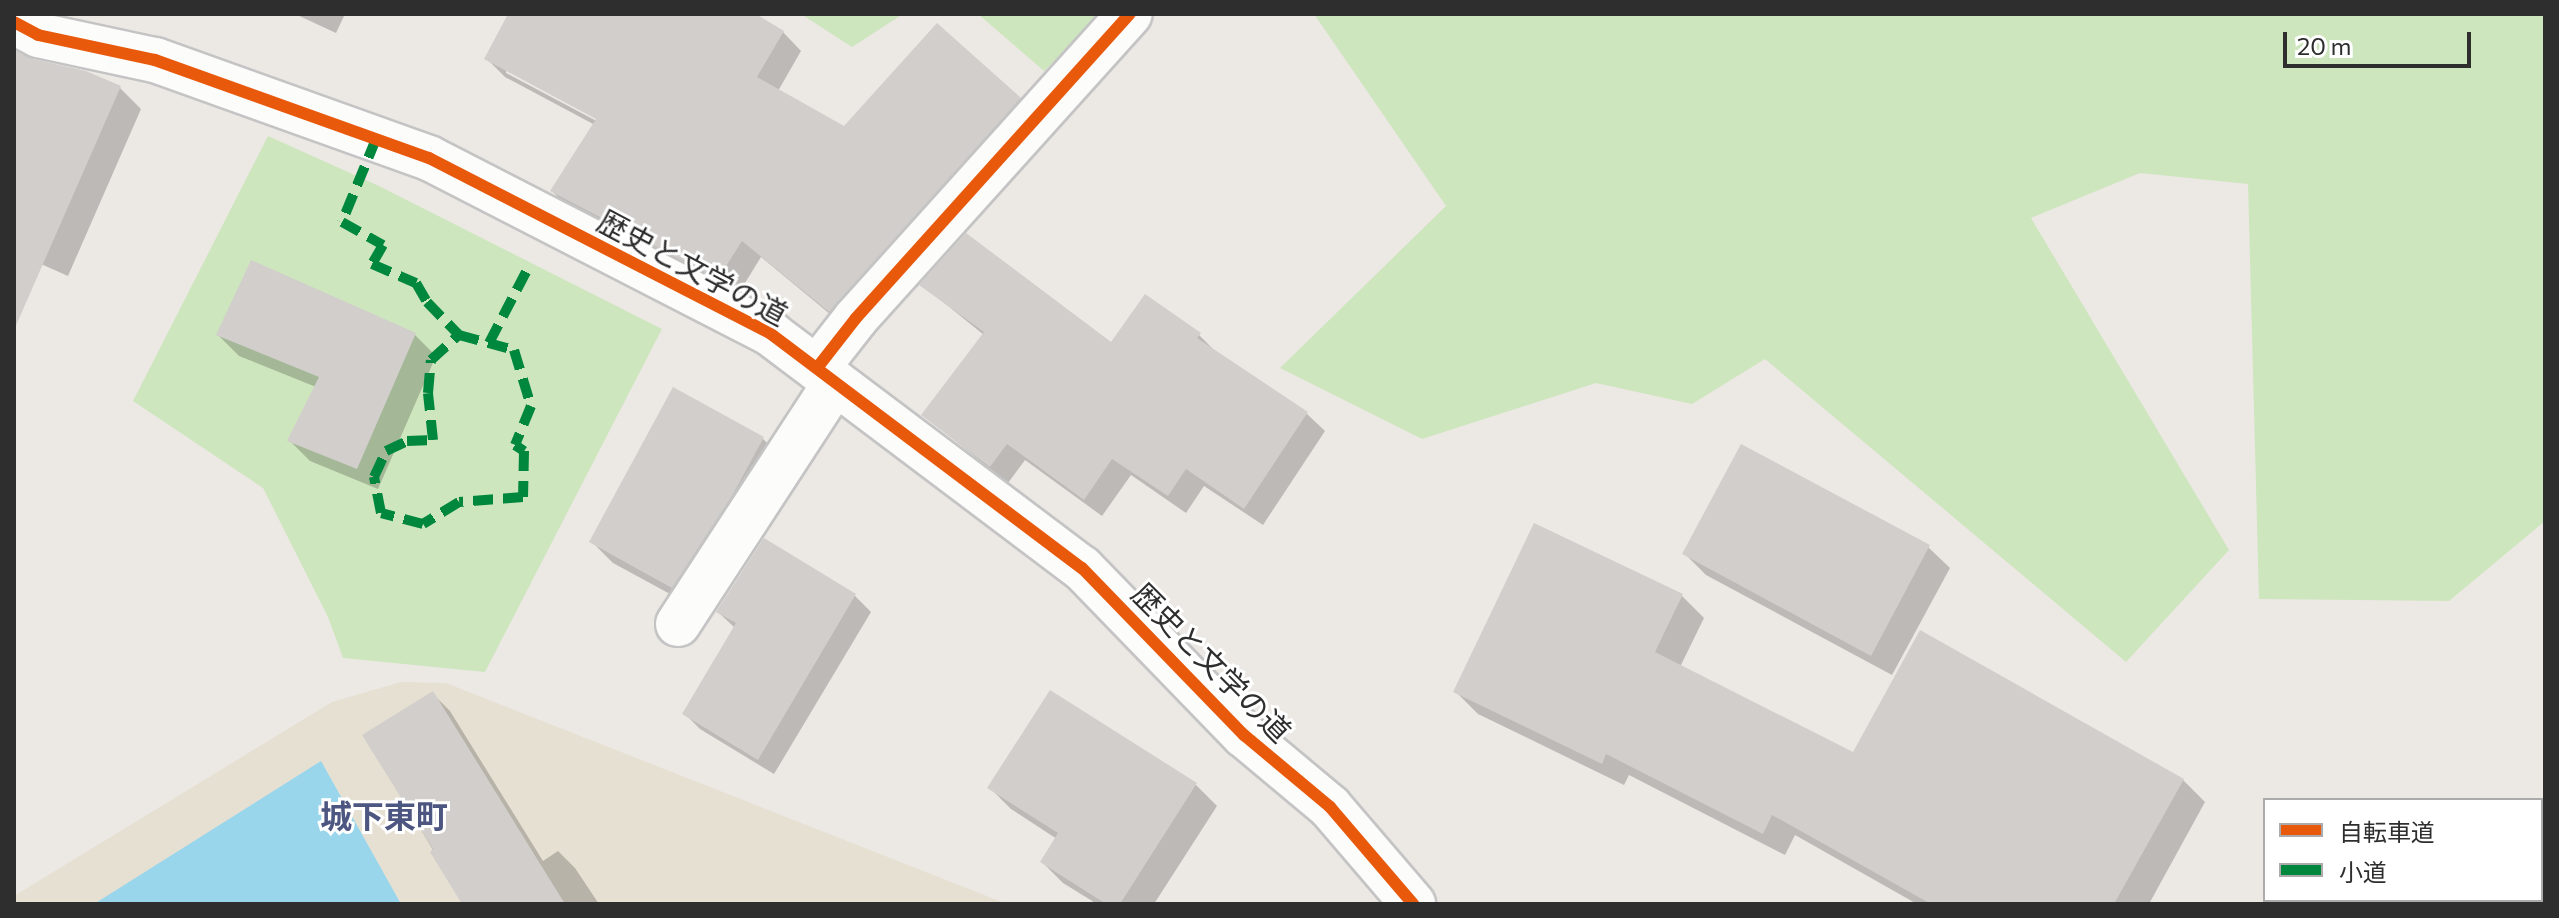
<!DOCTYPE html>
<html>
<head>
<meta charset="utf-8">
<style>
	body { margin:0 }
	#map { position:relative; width:2559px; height:918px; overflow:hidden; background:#ece8e4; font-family:Commissioner,"Noto Sans JP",sans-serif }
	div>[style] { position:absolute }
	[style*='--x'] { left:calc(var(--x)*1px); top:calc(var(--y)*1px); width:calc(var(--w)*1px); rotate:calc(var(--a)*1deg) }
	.education>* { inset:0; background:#e6e0d3 }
	.green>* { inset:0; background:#cee6be }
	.water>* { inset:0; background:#99d6ec }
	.shadow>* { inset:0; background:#0003 }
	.building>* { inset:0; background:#d1cecb }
	.roads { filter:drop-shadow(2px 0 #c5c4c5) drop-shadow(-2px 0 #c5c4c5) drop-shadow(0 2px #c5c4c5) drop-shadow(0 -2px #c5c4c5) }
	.street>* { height:44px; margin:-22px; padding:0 22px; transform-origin:22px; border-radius:22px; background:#fcfcfb }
	.quiet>* { height:10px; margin-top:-5px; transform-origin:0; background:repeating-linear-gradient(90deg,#00873e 0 20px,transparent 0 30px) }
	.cycleway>* { height:12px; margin:-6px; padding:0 6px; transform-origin:6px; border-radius:6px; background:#e8590c }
	span { translate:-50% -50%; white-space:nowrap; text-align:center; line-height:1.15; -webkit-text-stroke:6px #fff; paint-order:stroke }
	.street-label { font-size:30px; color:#2e2e2e }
	.neighbourhood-label { font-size:32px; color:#4d5680; font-weight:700 }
	.frame { position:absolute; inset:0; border:16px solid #2e2e2e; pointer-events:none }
	.legend { position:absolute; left:2263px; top:798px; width:280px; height:104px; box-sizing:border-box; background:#fff; border:2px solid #ababab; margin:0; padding:10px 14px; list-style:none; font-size:24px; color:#2e2e2e }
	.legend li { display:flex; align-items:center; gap:16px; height:40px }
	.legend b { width:40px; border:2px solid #ababab }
	.scale { position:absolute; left:2283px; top:32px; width:188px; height:36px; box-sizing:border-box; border:4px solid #2e2e2e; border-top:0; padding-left:10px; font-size:24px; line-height:28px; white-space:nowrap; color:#2e2e2e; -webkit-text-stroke:6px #fff; paint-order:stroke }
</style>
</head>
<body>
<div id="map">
	<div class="education">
		<i style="clip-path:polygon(401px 682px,446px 683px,1007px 904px,14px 904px,14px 896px,332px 702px)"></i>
	</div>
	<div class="green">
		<i style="clip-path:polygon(801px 14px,903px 14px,852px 47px)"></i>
		<i style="clip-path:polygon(978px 14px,1102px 14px,1044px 71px)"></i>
		<i style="clip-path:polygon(1314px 14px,2545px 14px,2545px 521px,2449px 601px,2259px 599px,2248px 184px,2140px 173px,2031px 218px,2229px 550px,2126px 662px,1765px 359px,1692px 404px,1596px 383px,1422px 439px,1280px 368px,1446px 206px)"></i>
		<i style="clip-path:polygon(268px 136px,379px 186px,662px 329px,485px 672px,343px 658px,328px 617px,263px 488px,133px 401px)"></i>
	</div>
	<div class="water">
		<i style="clip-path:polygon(321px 761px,401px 904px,94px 904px)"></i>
	</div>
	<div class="shadow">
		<i style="clip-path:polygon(295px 14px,345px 14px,336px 33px)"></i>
		<i style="clip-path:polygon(evenodd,510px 14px,752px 14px,783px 32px,801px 51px,778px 91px,845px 129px,1020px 99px,1038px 117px,848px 329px,761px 257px,737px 296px,570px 209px,552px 191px,595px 125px,505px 77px,487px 59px,510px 14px,506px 69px,606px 122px,604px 125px,506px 73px,506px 69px)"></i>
		<i style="clip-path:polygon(14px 53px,26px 59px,85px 73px,120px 88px,141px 109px,68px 276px,14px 252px)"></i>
		<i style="clip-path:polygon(922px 285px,1111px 345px,1199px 335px,1217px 353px,1307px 414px,1325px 431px,1263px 525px,1204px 486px,1186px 513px,1131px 475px,1102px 516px,1025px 460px,1008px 483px,923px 415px,984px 335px)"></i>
		<i style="clip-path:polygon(218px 335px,415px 335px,436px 356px,378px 489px,310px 461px,289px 440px,316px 387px,239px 356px)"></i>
		<i style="clip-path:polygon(762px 438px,784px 459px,694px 607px,613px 563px,592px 542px)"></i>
		<i style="clip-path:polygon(764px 541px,855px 596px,871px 612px,774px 774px,700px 729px,684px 713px,735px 628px,718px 612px)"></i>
		<i style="clip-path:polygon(1928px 547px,1950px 568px,1892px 675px,1706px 575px,1685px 554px)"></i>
		<i style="clip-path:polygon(1681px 595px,1704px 618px,1680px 667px,1853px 755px,2183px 780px,2205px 802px,2149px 904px,1917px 904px,1795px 835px,1785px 855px,1629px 775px,1624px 785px,1478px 714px,1456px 692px)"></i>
		<i style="clip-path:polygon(433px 694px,450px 711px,543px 861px,558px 851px,575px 868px,599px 904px,470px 904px,433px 850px,365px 736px)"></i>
		<i style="clip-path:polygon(1196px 785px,1217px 806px,1154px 904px,1097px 904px,1063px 883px,1042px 862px,1057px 839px,1011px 809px,990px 788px)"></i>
	</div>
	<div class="building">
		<i style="clip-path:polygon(508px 14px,756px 14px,784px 31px,757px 77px,844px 126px,937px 23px,1021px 98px,829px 312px,742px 241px,718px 279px,550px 191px,596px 119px,484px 59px)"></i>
		<i style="clip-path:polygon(14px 50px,33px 59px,86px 71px,121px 86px,14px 330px)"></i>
		<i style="clip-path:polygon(966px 233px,1111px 342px,1145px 294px,1201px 333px,1197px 338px,1308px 412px,1244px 509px,1186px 469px,1168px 496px,1112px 459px,1084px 500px,1007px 444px,990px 467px,921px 415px,984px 332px,919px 285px)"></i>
		<i style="clip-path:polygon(251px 260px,416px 333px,357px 469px,287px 441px,319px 377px,216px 335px)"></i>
		<i style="clip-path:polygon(673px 387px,764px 437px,732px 496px,672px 588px,589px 542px)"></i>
		<i style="clip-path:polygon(1741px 444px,1930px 545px,1871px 656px,1682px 554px)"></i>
		<i style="clip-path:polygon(1534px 523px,1683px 594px,1655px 652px,1853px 752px,1920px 630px,2184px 779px,2114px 904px,1931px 904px,1772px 815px,1763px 834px,1606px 754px,1602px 764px,1453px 692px)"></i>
		<i style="clip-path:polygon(764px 538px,856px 594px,758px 760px,682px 714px,736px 623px,716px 612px)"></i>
		<i style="clip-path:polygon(1050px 690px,1197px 783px,1120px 904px,1106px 904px,1040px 862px,1058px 833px,987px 788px)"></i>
		<i style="clip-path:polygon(433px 691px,565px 904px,462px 904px,430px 852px,433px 849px,362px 735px)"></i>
	</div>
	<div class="roads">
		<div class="street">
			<i style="--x:14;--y:22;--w:27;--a:28"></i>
			<i style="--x:38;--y:35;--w:120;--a:12.1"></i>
			<i style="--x:155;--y:60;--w:291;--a:19.7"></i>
			<i style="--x:429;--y:158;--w:385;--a:27.2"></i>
			<i style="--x:771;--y:334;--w:389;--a:37"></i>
			<i style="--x:1082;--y:568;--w:233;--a:45.9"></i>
			<i style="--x:1244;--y:735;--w:112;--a:39.9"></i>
			<i style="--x:1330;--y:807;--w:128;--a:49.4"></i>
			<i style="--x:817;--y:368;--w:63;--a:-52"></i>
			<i style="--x:856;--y:318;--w:409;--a:-48"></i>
			<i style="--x:678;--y:624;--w:288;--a:-56.9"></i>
		</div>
	</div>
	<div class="quiet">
		<i style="--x:376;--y:139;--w:90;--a:112.3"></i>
		<i style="--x:342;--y:222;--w:47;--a:29.3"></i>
		<i style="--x:383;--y:245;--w:22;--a:120"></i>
		<i style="--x:372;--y:264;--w:48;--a:23.4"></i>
		<i style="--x:416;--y:283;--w:22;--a:60"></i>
		<i style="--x:427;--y:302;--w:46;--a:45.9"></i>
		<i style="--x:459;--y:335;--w:57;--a:15.3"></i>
		<i style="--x:514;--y:350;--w:59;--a:73.1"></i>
		<i style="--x:531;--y:406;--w:42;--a:112.3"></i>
		<i style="--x:515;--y:445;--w:11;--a:34"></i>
		<i style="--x:524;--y:451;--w:46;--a:91.2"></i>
		<i style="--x:523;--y:497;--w:64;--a:175.5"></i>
		<i style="--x:459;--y:502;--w:42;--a:148.6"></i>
		<i style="--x:423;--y:524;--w:43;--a:-165.3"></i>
		<i style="--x:381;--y:513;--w:37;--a:-101"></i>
		<i style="--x:374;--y:477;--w:29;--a:-65"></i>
		<i style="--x:386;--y:451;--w:23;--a:-25"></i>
		<i style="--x:407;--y:441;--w:26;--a:-2"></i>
		<i style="--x:433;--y:440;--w:47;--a:-96.1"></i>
		<i style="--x:428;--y:393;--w:33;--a:-85"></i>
		<i style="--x:431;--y:360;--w:38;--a:-42"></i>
		<i style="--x:489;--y:343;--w:87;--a:-62.5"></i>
	</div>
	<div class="cycleway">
		<i style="--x:14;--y:22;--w:27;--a:28"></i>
		<i style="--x:38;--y:35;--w:120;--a:12.1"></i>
		<i style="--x:155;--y:60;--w:291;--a:19.7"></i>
		<i style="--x:429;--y:158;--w:385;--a:27.2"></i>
		<i style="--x:771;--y:334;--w:389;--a:37"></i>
		<i style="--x:1082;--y:568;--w:233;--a:45.9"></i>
		<i style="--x:1244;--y:735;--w:112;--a:39.9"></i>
		<i style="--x:1330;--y:807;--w:128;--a:49.4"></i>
		<i style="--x:817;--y:368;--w:63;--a:-52"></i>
		<i style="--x:856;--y:318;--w:409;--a:-48"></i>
	</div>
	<div class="street-label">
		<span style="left:693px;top:267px;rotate:28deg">歴史と文学の道</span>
		<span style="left:1212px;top:662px;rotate:45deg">歴史と文学の道</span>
	</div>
	<div class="neighbourhood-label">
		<span style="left:384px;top:815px">城下東町</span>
	</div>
	<div class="frame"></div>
	<ul class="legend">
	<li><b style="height:10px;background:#e8590c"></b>自転車道</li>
	<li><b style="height:10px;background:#00873e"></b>小道</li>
	</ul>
	<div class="scale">20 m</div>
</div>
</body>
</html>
